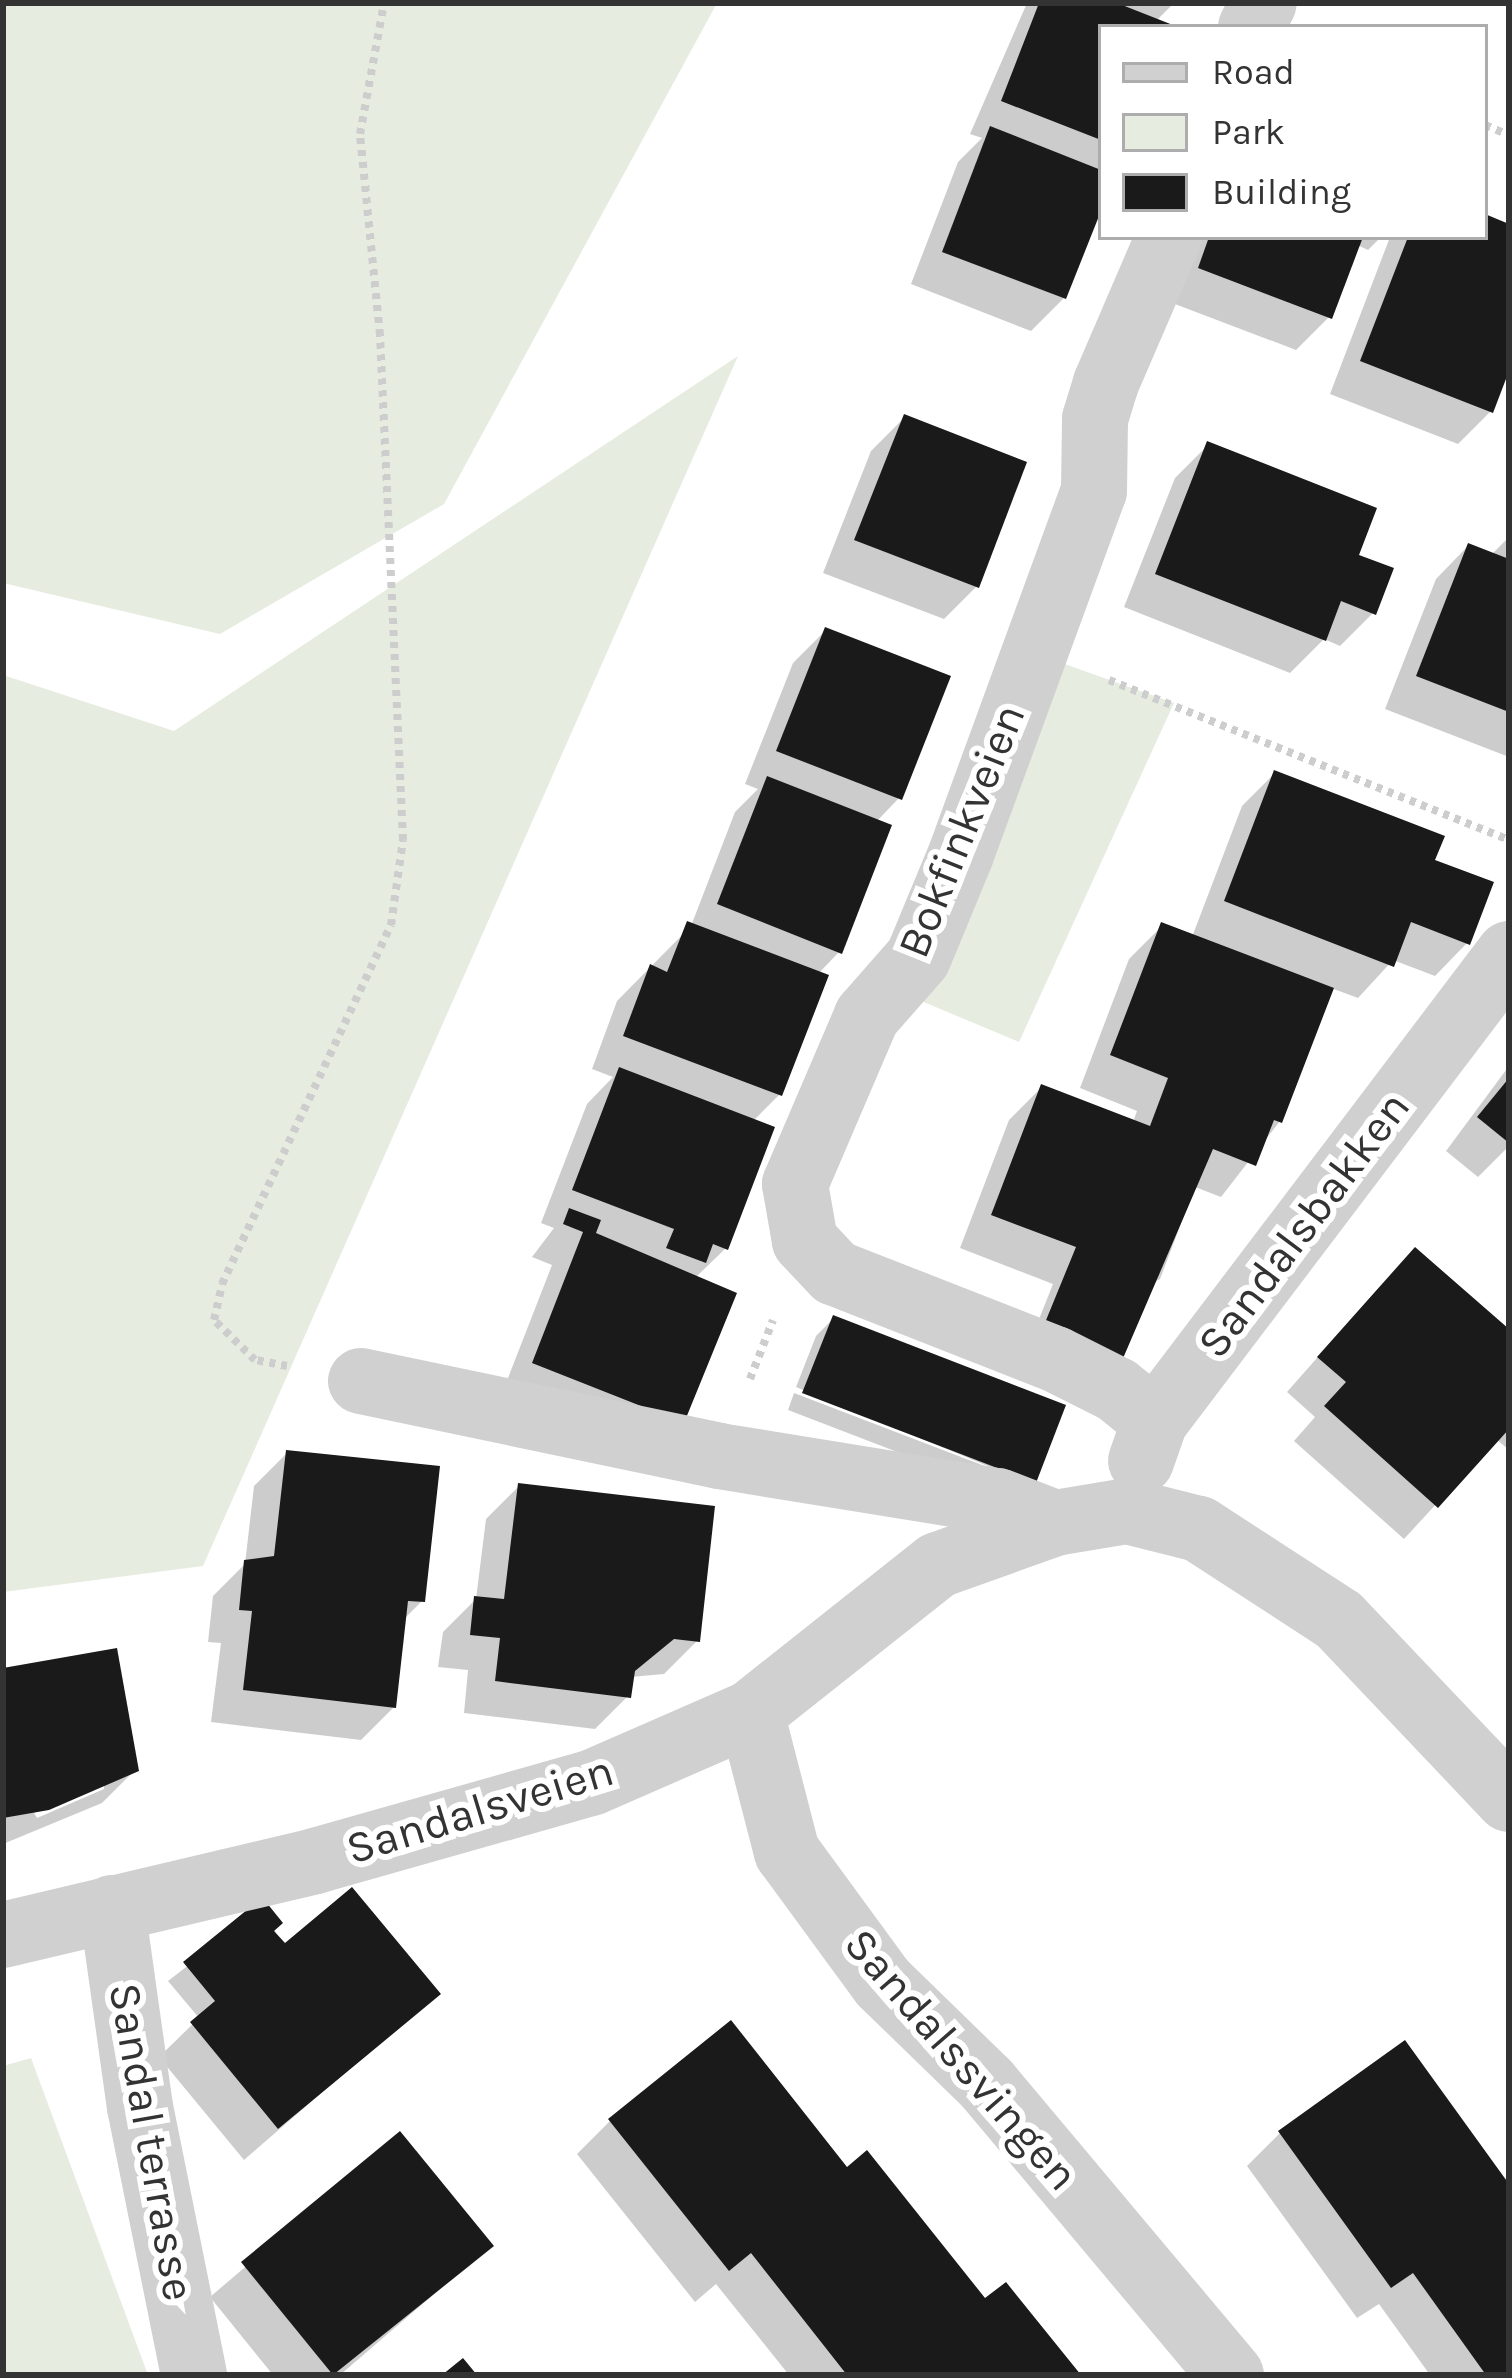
<!DOCTYPE html>
<html>
<head>
<meta charset="utf-8">
<style>
	body { margin:0 }
	#map { position:relative; width:1512px; height:2378px; overflow:hidden; background:#fff; font-family:Karla,sans-serif }
	div>[style] { position:absolute }
	[style*='--x'] { left:calc(var(--x)*1px); top:calc(var(--y)*1px); width:calc(var(--w)*1px); rotate:calc(var(--a)*1deg) }
	.green>* { inset:0; background:#e6ecdf }
	.shadow>* { inset:0; background:#0003 }
	.building>* { inset:0; background:#1a1a1a }
	.path>* { height:8px; margin-top:-4px; transform-origin:0; background:repeating-linear-gradient(90deg,#cdcdcd 0 6px,transparent 0 12px) }
	.minor>* { height:66px; margin:-33px; padding:0 33px; transform-origin:33px; border-radius:33px; background:#d0d0d0 }
	span { translate:-50% -50%; white-space:nowrap; text-align:center; line-height:1.15; -webkit-text-stroke:12px #fff; paint-order:stroke }
	.street-label { font-size:45px; color:#333 }
	.frame { position:absolute; inset:0; border:6px solid #333; pointer-events:none }
	.legend { position:absolute; left:1098px; top:24px; width:390px; height:216px; box-sizing:border-box; background:#fff; border:3px solid #adadad; margin:0; padding:15px 21px; list-style:none; font-size:36px; color:#333 }
	.legend li { display:flex; align-items:center; gap:24px; height:60px }
	.legend b { width:60px; border:3px solid #adadad }
</style>
</head>
<body>
<div id="map">
	<div class="green">
		<i style="clip-path:polygon(3px 3px,717px 3px,444px 504px,220px 634px,3px 583px)"></i>
		<i style="clip-path:polygon(738px 356px,203px 1566px,3px 1592px,3px 675px,174px 731px)"></i>
		<i style="clip-path:polygon(1034px 653px,1174px 703px,1019px 1042px,876px 982px)"></i>
		<i style="clip-path:polygon(31px 2058px,148px 2375px,3px 2375px,3px 2066px)"></i>
	</div>
	<div class="shadow">
		<i style="clip-path:polygon(1027px 3px,1174px 3px,1156px 21px,1170px 27px,1101px 27px,1101px 203px,1064px 298px,1031px 331px,911px 284px,958px 162px,982px 138px,970px 134px)"></i>
		<i style="clip-path:polygon(1485px 217px,1509px 226px,1509px 363px,1491px 411px,1458px 444px,1330px 394px,1390px 237px,1485px 237px)"></i>
		<i style="clip-path:polygon(1191px 237px,1381px 237px,1368px 250px,1357px 245px,1329px 317px,1296px 350px,1167px 301px)"></i>
		<i style="clip-path:polygon(904px 418px,977px 586px,944px 619px,823px 573px,871px 451px)"></i>
		<i style="clip-path:polygon(1208px 445px,1355px 557px,1373px 613px,1340px 646px,1324px 639px,1290px 673px,1124px 607px,1175px 478px)"></i>
		<i style="clip-path:polygon(1509px 537px,1509px 757px,1385px 709px,1436px 579px,1468px 546px,1491px 555px)"></i>
		<i style="clip-path:polygon(826px 630px,899px 798px,876px 822px,839px 952px,818px 974px,780px 1094px,752px 1122px,726px 1248px,695px 1278px,682px 1421px,501px 1396px,552px 1265px,532px 1257px,554px 1228px,541px 1223px,587px 1104px,613px 1077px,592px 1069px,617px 1001px,691px 926px,735px 812px,758px 789px,745px 784px,793px 663px)"></i>
		<i style="clip-path:polygon(1275px 773px,1431px 861px,1467px 943px,1435px 976px,1393px 960px,1358px 998px,1331px 988px,1280px 1121px,1221px 1197px,1195px 1187px,1160px 1279px,1028px 1347px,1053px 1284px,960px 1248px,1009px 1120px,1042px 1087px,1133px 1122px,1137px 1111px,1080px 1088px,1129px 959px,1162px 926px,1192px 937px,1242px 806px)"></i>
		<i style="clip-path:polygon(1509px 1066px,1509px 1146px,1478px 1177px,1446px 1151px)"></i>
		<i style="clip-path:polygon(1383px 1283px,1509px 1333px,1509px 1450px,1496px 1439px,1404px 1539px,1294px 1441px,1315px 1417px,1287px 1392px)"></i>
		<i style="clip-path:polygon(833px 1319px,1062px 1407px,1034px 1481px,1017px 1498px,788px 1410px,794px 1393px,1029px 1483px,796px 1387px,816px 1336px)"></i>
		<i style="clip-path:polygon(287px 1453px,422px 1601px,403px 1620px,394px 1707px,361px 1740px,211px 1722px,221px 1643px,208px 1642px,213px 1596px,245px 1564px,254px 1486px)"></i>
		<i style="clip-path:polygon(519px 1486px,697px 1641px,664px 1674px,631px 1677px,628px 1696px,595px 1729px,464px 1713px,468px 1670px,438px 1667px,443px 1632px,476px 1599px,486px 1519px)"></i>
		<i style="clip-path:polygon(evenodd,3px 1674px,135px 1770px,102px 1803px,3px 1844px,3px 1674px,104px 1783px,104px 1789px,37px 1818px,34px 1813px,104px 1783px)"></i>
		<i style="clip-path:polygon(265px 1906px,280px 1943px,437px 1993px,244px 2160px,159px 2057px,199px 2018px,168px 1981px)"></i>
		<i style="clip-path:polygon(610px 2121px,847px 2171px,985px 2302px,1077px 2375px,789px 2375px,716px 2284px,695px 2302px,577px 2154px)"></i>
		<i style="clip-path:polygon(1280px 2133px,1509px 2189px,1509px 2375px,1430px 2375px,1379px 2304px,1357px 2318px,1247px 2166px)"></i>
		<i style="clip-path:polygon(400px 2135px,490px 2246px,340px 2375px,273px 2375px,210px 2297px)"></i>
	</div>
	<div class="building">
		<i style="clip-path:polygon(1039px 3px,1117px 3px,1178px 27px,1101px 27px,1101px 140px,1001px 101px)"></i>
		<i style="clip-path:polygon(990px 126px,1101px 170px,1101px 211px,1066px 299px,942px 252px)"></i>
		<i style="clip-path:polygon(1485px 214px,1509px 224px,1509px 371px,1493px 413px,1360px 361px,1408px 237px,1485px 237px)"></i>
		<i style="clip-path:polygon(1209px 237px,1363px 237px,1332px 319px,1198px 268px)"></i>
		<i style="clip-path:polygon(904px 414px,1027px 462px,979px 588px,854px 540px)"></i>
		<i style="clip-path:polygon(1207px 441px,1377px 508px,1359px 555px,1394px 568px,1376px 615px,1341px 601px,1326px 641px,1155px 574px)"></i>
		<i style="clip-path:polygon(1468px 543px,1509px 559px,1509px 712px,1416px 676px)"></i>
		<i style="clip-path:polygon(825px 627px,951px 676px,902px 800px,776px 751px)"></i>
		<i style="clip-path:polygon(1274px 770px,1445px 836px,1435px 860px,1494px 882px,1470px 945px,1411px 922px,1394px 967px,1224px 901px)"></i>
		<i style="clip-path:polygon(767px 776px,892px 825px,842px 954px,717px 904px)"></i>
		<i style="clip-path:polygon(687px 921px,829px 975px,782px 1096px,623px 1036px,650px 964px,667px 972px)"></i>
		<i style="clip-path:polygon(1161px 922px,1334px 988px,1282px 1123px,1274px 1120px,1256px 1166px,1213px 1149px,1121px 1363px,1042px 1330px,1076px 1247px,991px 1215px,1041px 1084px,1150px 1126px,1168px 1078px,1110px 1055px)"></i>
		<i style="clip-path:polygon(619px 1067px,775px 1127px,728px 1250px,713px 1244px,706px 1263px,666px 1248px,674px 1229px,572px 1190px)"></i>
		<i style="clip-path:polygon(1509px 1078px,1509px 1143px,1477px 1117px)"></i>
		<i style="clip-path:polygon(569px 1208px,601px 1220px,596px 1233px,737px 1293px,684px 1423px,532px 1363px,583px 1232px,563px 1224px)"></i>
		<i style="clip-path:polygon(1415px 1247px,1509px 1329px,1509px 1429px,1438px 1508px,1324px 1406px,1346px 1382px,1317px 1357px)"></i>
		<i style="clip-path:polygon(833px 1315px,1066px 1405px,1036px 1483px,802px 1393px)"></i>
		<i style="clip-path:polygon(286px 1450px,440px 1466px,425px 1602px,408px 1601px,396px 1708px,243px 1690px,252px 1611px,239px 1610px,244px 1560px,274px 1556px)"></i>
		<i style="clip-path:polygon(518px 1483px,715px 1506px,700px 1642px,674px 1639px,635px 1671px,631px 1698px,495px 1681px,500px 1638px,470px 1635px,474px 1596px,504px 1599px)"></i>
		<i style="clip-path:polygon(117px 1648px,139px 1771px,49px 1810px,3px 1818px,3px 1668px)"></i>
		<i style="clip-path:polygon(352px 1887px,441px 1994px,278px 2129px,190px 2022px,215px 2001px,183px 1962px,253px 1905px,266px 1902px,283px 1923px,274px 1931px,285px 1943px)"></i>
		<i style="clip-path:polygon(731px 2020px,847px 2167px,867px 2150px,985px 2298px,1006px 2282px,1081px 2375px,847px 2375px,751px 2253px,729px 2271px,608px 2119px)"></i>
		<i style="clip-path:polygon(1405px 2040px,1509px 2184px,1509px 2375px,1486px 2375px,1413px 2273px,1391px 2288px,1278px 2131px)"></i>
		<i style="clip-path:polygon(400px 2131px,494px 2246px,333px 2375px,241px 2262px)"></i>
		<i style="clip-path:polygon(463px 2358px,477px 2375px,442px 2375px)"></i>
	</div>
	<div class="path">
		<i style="--x:1485;--y:125;--w:26;--a:23"></i>
		<i style="--x:1109;--y:680;--w:431;--a:21.8"></i>
		<i style="--x:287;--y:1366;--w:33;--a:-169"></i>
		<i style="--x:255;--y:1360;--w:57;--a:-135.7"></i>
		<i style="--x:214;--y:1320;--w:37;--a:-77"></i>
		<i style="--x:222;--y:1284;--w:397;--a:-64.8"></i>
		<i style="--x:391;--y:925;--w:86;--a:-82"></i>
		<i style="--x:403;--y:840;--w:506;--a:-92.61"></i>
		<i style="--x:380;--y:335;--w:202;--a:-95.7"></i>
		<i style="--x:360;--y:134;--w:133;--a:-79.6"></i>
		<i style="--x:750;--y:1379;--w:63;--a:-68.7"></i>
	</div>
	<div class="minor">
		<i style="--x:1251;--y:27;--w:27;--a:-62"></i>
		<i style="--x:361;--y:1381;--w:366;--a:11.8"></i>
		<i style="--x:719;--y:1456;--w:283;--a:9.2"></i>
		<i style="--x:998;--y:1501;--w:61;--a:21.1"></i>
		<i style="--x:1155;--y:1421;--w:49;--a:-140.8"></i>
		<i style="--x:1117;--y:1390;--w:69;--a:-153.4"></i>
		<i style="--x:1055;--y:1359;--w:236;--a:-158.6"></i>
		<i style="--x:835;--y:1273;--w:44;--a:-133.2"></i>
		<i style="--x:805;--y:1241;--w:58;--a:-100"></i>
		<i style="--x:795;--y:1184;--w:183;--a:-66.8"></i>
		<i style="--x:867;--y:1016;--w:77;--a:-48.7"></i>
		<i style="--x:918;--y:958;--w:113;--a:-67.5"></i>
		<i style="--x:961;--y:854;--w:387;--a:-69.9"></i>
		<i style="--x:1094;--y:491;--w:72;--a:-89.2"></i>
		<i style="--x:1095;--y:419;--w:38;--a:-73"></i>
		<i style="--x:1106;--y:383;--w:159;--a:-66.7"></i>
		<i style="--x:1141;--y:1461;--w:42;--a:-70.7"></i>
		<i style="--x:1155;--y:1421;--w:586;--a:-52.84"></i>
		<i style="--x:751;--y:1713;--w:144;--a:75.5"></i>
		<i style="--x:787;--y:1852;--w:162;--a:53.8"></i>
		<i style="--x:883;--y:1983;--w:144;--a:44.2"></i>
		<i style="--x:986;--y:2083;--w:381;--a:50"></i>
		<i style="--x:112;--y:1908;--w:201;--a:82"></i>
		<i style="--x:140;--y:2107;--w:273;--a:78.6"></i>
		<i style="--x:3;--y:1935;--w:321;--a:-13.3"></i>
		<i style="--x:315;--y:1861;--w:287;--a:-15.8"></i>
		<i style="--x:591;--y:1783;--w:175;--a:-23.6"></i>
		<i style="--x:751;--y:1713;--w:238;--a:-38.4"></i>
		<i style="--x:938;--y:1565;--w:124;--a:-19.7"></i>
		<i style="--x:1055;--y:1523;--w:73;--a:-9.5"></i>
		<i style="--x:1127;--y:1511;--w:74;--a:14"></i>
		<i style="--x:1199;--y:1529;--w:167;--a:33"></i>
		<i style="--x:1339;--y:1620;--w:247;--a:46.5"></i>
	</div>
	<div class="street-label">
		<span style="left:962px;top:831px;rotate:-68deg">Bokfinkveien</span>
		<span style="left:1304px;top:1225px;rotate:-53deg">Sandalsbakken</span>
		<span style="left:480px;top:1810px;rotate:-17deg">Sandalsveien</span>
		<span style="left:961px;top:2060px;rotate:49deg">Sandalssvingen</span>
		<span style="left:151px;top:2142px;rotate:80deg">Sandal terrasse</span>
	</div>
	<div class="frame"></div>
	<ul class="legend">
	<li><b style="height:15px;background:#d0d0d0"></b>Road</li>
	<li><b style="height:33px;background:#e6ecdf"></b>Park</li>
	<li><b style="height:33px;background:#1a1a1a"></b>Building</li>
	</ul>
</div>
</body>
</html>
